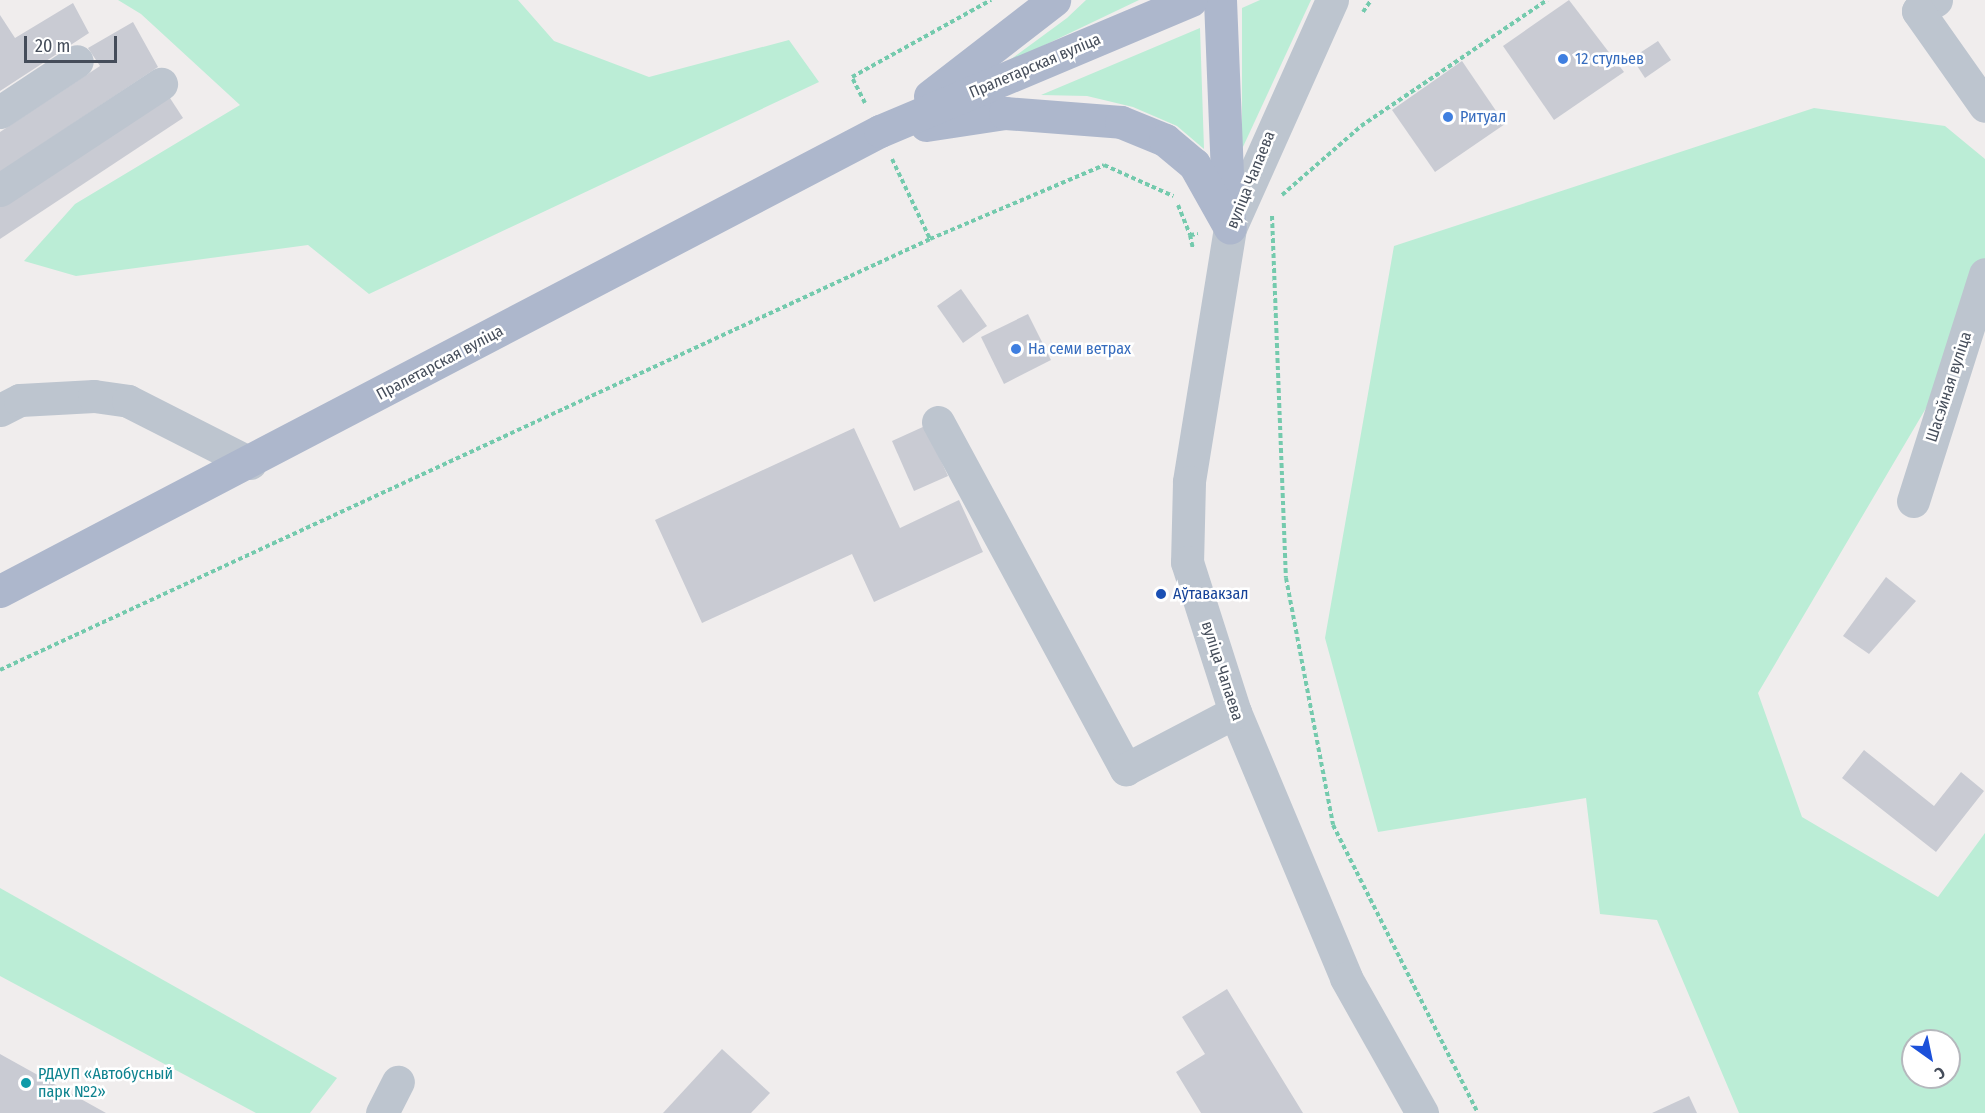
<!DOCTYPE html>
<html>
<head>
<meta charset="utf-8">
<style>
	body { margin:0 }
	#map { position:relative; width:1985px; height:1113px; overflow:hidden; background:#f0eded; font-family:"Fira Sans Condensed",sans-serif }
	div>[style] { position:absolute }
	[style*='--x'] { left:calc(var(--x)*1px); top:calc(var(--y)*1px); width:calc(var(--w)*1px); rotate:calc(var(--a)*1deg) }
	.green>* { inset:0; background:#bbedd6 }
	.building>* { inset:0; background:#c9cbd3 }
	.path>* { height:4px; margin-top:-2px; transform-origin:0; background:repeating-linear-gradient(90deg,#74caad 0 4.5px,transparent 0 7.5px) }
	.minor>* { height:33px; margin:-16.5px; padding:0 16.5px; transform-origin:16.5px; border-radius:16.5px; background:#bdc5cf }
	.major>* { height:33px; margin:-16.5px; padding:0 16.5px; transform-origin:16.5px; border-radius:16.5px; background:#adb7cc }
	.dots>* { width:16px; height:16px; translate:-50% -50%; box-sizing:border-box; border:3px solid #fff; border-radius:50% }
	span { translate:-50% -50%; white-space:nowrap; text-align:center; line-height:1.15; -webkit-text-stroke:5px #fff; paint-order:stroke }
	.shop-label { font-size:16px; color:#366cbe }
	.left { translate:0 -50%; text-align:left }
	.street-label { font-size:16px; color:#454d5a }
	.transit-label { font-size:16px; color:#164399 }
	.culture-label { font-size:16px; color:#0d838f }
	.north { position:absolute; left:1901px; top:1029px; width:60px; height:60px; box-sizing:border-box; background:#fff; border:2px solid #b5b8bd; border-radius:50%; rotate:147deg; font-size:16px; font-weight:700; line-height:24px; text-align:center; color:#454d5a }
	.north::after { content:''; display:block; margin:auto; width:21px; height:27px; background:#1c51da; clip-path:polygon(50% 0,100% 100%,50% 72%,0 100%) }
	.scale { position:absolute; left:24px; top:36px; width:93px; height:27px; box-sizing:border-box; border:3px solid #454d5a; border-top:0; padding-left:8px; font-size:18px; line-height:21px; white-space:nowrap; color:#454d5a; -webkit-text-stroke:4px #fff; paint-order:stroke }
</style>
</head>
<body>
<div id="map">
	<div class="green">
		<i style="clip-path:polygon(118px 0,518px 0,554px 41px,649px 77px,789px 40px,819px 82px,369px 294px,308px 245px,76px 276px,24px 261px,75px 204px,240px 105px,141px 14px)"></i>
		<i style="clip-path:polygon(1086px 0,1139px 0,1003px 65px,1067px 18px)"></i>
		<i style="clip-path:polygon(1260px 0,1311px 0,1242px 149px,1242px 8px)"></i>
		<i style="clip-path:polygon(1200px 28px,1204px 149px,1177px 126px,1133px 107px,1087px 96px,1041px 95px)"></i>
		<i style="clip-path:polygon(evenodd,1814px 108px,1945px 126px,1985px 159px,1985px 261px,1955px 359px,1758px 693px,1802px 817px,1938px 897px,1985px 833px,1985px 1113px,1739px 1113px,1657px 920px,1600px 914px,1586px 798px,1378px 832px,1325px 638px,1394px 246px,1814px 108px,1913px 1041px,1949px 1041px,1949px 1077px,1913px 1077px,1913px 1041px)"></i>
		<i style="clip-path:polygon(0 888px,337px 1078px,310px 1113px,256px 1113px,0 976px)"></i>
	</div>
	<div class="building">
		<i style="clip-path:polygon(1569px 0,1624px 72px,1554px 120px,1503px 46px)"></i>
		<i style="clip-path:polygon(73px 3px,89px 33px,0 91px,0 15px,15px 38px)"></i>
		<i style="clip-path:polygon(133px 22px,158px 67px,0 172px,0 132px,100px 66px,88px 48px)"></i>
		<i style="clip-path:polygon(1658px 41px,1671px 60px,1645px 78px,1632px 58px)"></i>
		<i style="clip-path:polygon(1462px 61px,1505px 124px,1435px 172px,1392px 110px)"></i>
		<i style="clip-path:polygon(168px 95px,183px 118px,0 239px,0 205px)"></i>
		<i style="clip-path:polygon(961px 289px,987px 326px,963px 343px,937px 306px)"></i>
		<i style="clip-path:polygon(1028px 314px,1051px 360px,1004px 384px,981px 337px)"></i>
		<i style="clip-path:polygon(925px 426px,948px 476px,914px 491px,892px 441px)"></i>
		<i style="clip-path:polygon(854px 428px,900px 528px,959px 500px,983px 552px,874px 602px,852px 554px,702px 623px,655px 520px)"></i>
		<i style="clip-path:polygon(1886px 577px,1916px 601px,1869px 654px,1843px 636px)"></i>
		<i style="clip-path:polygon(1864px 750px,1934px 806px,1961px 772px,1984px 791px,1936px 852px,1842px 778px)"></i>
		<i style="clip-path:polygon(1227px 989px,1303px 1113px,1201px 1113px,1176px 1072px,1205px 1054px,1182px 1017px)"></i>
		<i style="clip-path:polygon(722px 1049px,770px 1093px,751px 1113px,663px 1113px)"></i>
		<i style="clip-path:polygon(0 1054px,106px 1113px,0 1113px)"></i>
		<i style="clip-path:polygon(1689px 1096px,1697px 1113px,1652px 1113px)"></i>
	</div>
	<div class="path">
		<i style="--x:1363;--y:12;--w:14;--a:-56"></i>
		<i style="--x:865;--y:103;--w:29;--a:-117"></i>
		<i style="--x:852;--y:77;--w:159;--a:-29"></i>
		<i style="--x:892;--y:159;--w:89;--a:64.6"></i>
		<i style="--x:1282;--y:195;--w:105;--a:-41.1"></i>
		<i style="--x:1361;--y:126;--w:225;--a:-34.1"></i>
		<i style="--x:1178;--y:205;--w:32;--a:68"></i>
		<i style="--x:1190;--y:235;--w:8;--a:-7"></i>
		<i style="--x:1272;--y:216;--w:362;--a:87.8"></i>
		<i style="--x:1286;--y:578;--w:251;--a:79.2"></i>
		<i style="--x:1333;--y:825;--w:322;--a:63.3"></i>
		<i style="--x:1190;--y:235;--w:14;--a:78"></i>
		<i style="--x:0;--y:670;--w:1025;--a:-24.86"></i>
		<i style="--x:930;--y:239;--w:189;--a:-23"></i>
		<i style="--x:1104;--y:165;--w:76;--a:24.2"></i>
	</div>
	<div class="minor">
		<i style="--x:1332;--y:0;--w:250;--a:114.1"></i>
		<i style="--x:1230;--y:228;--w:257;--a:99.2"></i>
		<i style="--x:1189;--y:482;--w:80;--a:91.4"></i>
		<i style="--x:1187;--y:562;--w:157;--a:72.3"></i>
		<i style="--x:1235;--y:712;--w:288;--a:67.3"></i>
		<i style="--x:1346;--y:978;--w:155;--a:60.6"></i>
		<i style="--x:1936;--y:0;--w:21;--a:149"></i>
		<i style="--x:1918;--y:11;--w:116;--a:54.8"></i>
		<i style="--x:0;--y:112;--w:92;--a:-33.5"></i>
		<i style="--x:0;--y:190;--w:193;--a:-33.4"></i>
		<i style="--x:0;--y:410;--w:22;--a:-27"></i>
		<i style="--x:20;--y:400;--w:74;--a:-3.1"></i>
		<i style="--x:94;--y:396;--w:34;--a:8"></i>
		<i style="--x:128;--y:401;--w:137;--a:26.9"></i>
		<i style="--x:938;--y:422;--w:395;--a:61.6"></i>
		<i style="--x:1126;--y:769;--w:123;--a:-27.6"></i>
		<i style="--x:1913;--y:501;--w:238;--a:-72.4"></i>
		<i style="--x:382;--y:1113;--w:35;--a:-63"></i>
	</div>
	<div class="major">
		<i style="--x:1220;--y:0;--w:220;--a:87.7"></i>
		<i style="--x:930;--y:96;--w:157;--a:-37.7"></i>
		<i style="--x:926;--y:125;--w:80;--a:-8.6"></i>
		<i style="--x:1005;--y:113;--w:116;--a:4.4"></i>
		<i style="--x:1121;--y:122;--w:48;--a:22.2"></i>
		<i style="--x:1165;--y:140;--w:38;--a:40"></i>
		<i style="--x:1194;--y:164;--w:73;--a:60.6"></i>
		<i style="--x:0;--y:591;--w:993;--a:-27.6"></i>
		<i style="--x:880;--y:131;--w:337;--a:-22.8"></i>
	</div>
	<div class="dots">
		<i style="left:1563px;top:59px;background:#3f7fe0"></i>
		<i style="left:1448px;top:117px;background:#3f7fe0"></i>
		<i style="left:1016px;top:349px;background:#3f7fe0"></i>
		<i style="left:1161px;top:594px;background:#1a4fb4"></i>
		<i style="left:26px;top:1083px;background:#0f9aa8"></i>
	</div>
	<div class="shop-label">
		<span class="left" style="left:1575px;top:59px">12 стульев</span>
		<span class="left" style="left:1460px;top:117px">Ритуал</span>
		<span class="left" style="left:1028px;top:349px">На семи ветрах</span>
	</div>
	<div class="street-label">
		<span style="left:1035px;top:66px;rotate:-23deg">Пралетарская вуліца</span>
		<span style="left:1251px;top:180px;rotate:-68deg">вуліца Чапаева</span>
		<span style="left:440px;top:363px;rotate:-28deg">Пралетарская вуліца</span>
		<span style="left:1949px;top:387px;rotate:-72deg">Шасэйная вуліца</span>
		<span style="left:1222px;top:671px;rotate:72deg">вуліца Чапаева</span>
	</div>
	<div class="transit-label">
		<span class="left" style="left:1173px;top:594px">Аўтавакзал</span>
	</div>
	<div class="culture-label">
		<span class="left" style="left:38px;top:1083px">РДАУП «Автобусный<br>парк №2»</span>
	</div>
	<div class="north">С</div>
	<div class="scale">20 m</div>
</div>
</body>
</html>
